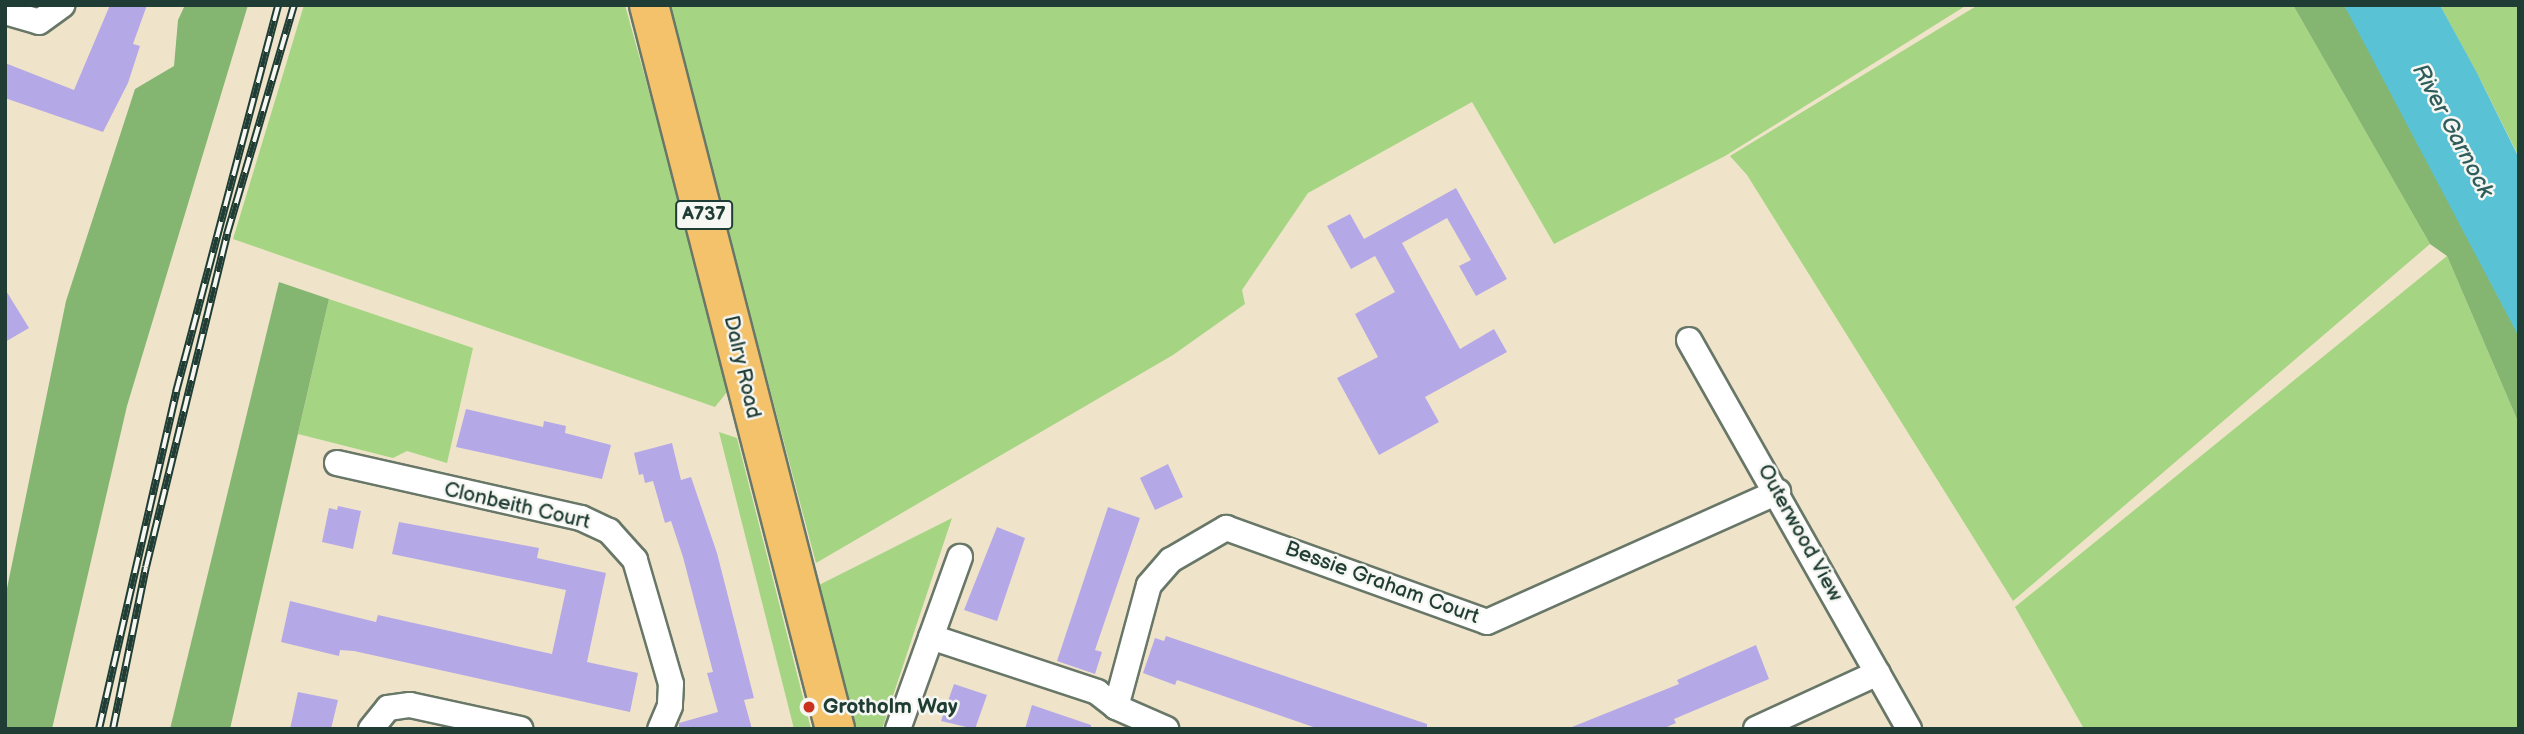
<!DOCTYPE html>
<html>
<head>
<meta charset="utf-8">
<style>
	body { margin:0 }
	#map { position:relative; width:2524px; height:734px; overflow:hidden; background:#efe4ca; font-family:"Balsamiq Sans",sans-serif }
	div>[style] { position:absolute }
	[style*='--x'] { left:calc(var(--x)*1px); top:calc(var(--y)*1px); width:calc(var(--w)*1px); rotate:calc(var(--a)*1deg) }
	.green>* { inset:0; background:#a5d583 }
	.forest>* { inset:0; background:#84b671 }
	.water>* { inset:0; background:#59c3d5 }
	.building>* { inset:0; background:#b5a8e7 }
	.roads { filter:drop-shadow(2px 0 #687768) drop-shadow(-2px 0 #687768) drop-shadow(0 2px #687768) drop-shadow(0 -2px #687768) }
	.minor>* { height:24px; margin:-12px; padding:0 12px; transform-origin:12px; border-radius:12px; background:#fff }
	.trunk>* { height:38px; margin:-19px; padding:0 19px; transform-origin:19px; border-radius:19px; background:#f3c26a }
	.rail>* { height:8px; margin-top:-4px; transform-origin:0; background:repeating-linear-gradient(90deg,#f6f6f2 0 16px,#1f3d34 0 32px); box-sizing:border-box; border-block:2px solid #1f3d34 }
	.dots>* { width:19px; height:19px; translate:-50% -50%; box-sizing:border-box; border:4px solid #f6f6f2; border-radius:50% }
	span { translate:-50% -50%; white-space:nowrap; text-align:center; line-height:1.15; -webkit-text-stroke:5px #f6f6f2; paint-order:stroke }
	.shield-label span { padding:2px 5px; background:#f6f6f2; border:2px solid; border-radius:5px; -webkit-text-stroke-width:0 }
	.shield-label { font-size:19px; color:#1f3d34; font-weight:700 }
	.street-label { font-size:21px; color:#1f3d34 }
	.poi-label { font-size:21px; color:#1f3d34; font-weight:700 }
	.left { translate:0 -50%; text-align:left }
	.water-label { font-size:23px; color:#2e5e5c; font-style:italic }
	.frame { position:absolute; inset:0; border:7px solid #1f3d34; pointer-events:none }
</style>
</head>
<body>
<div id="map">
	<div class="green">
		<i style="clip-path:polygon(304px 5px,625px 5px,731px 387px,715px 407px,233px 239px)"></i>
		<i style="clip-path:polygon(668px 5px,1967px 5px,1725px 156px,1554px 244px,1472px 102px,1308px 193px,1242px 290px,1245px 304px,1173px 355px,816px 563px)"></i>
		<i style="clip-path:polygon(1978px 5px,2293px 5px,2430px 244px,2013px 601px,1747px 175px,1730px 156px)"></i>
		<i style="clip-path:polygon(2440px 5px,2519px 5px,2519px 157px,2481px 81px)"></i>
		<i style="clip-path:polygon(2447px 256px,2519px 424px,2519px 729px,2084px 729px,2015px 607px)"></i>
		<i style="clip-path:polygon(329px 299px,473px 348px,447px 463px,407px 451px,393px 458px,298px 434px)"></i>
		<i style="clip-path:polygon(719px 432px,737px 438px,811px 729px,794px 729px)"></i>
		<i style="clip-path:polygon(952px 518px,882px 729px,853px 729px,817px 586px)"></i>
	</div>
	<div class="forest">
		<i style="clip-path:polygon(185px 5px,248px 5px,127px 406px,52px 729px,5px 729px,5px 598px,66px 301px,135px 89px,174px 66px,178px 20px)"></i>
		<i style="clip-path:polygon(2293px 5px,2344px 5px,2356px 25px,2519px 336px,2519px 424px,2447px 256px,2430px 244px)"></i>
		<i style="clip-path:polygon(279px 282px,329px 299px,230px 729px,170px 729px)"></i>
	</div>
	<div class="water">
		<i style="clip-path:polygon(2344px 5px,2440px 5px,2477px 73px,2519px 158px,2519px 337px)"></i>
	</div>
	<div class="building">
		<i style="clip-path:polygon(110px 5px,147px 5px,133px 44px,140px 46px,128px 83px,103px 132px,5px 98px,5px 63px,74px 90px)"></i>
		<i style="clip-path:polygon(1456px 188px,1507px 279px,1476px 296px,1459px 266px,1471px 260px,1447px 218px,1402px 243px,1460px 349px,1494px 329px,1507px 352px,1425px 397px,1439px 422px,1379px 455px,1337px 378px,1378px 357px,1355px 314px,1395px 292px,1375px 256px,1351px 269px,1327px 226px,1350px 214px,1364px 239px)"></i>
		<i style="clip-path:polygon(5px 289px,29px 328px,5px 342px)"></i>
		<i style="clip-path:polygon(466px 409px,543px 427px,544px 421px,566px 426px,565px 433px,611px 445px,602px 479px,456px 447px)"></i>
		<i style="clip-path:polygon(672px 443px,681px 480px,691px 477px,717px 553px,754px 698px,744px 700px,752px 729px,679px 729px,679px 723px,718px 712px,707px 673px,713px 672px,683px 557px,671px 521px,665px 523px,653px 481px,645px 483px,643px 474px,639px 475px,634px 453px)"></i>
		<i style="clip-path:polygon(1168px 464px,1183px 497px,1155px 510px,1140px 478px)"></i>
		<i style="clip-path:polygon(338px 506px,361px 511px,353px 549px,322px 542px,329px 508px,337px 510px)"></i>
		<i style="clip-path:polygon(1108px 507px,1140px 518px,1095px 650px,1102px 652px,1095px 674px,1057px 661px)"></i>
		<i style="clip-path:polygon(399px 522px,539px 548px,537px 558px,606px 573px,587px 662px,638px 673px,630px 712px,354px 651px,340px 650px,339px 656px,281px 642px,290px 601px,376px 622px,378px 615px,552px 654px,566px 590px,392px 554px)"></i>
		<i style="clip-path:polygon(997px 527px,1025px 538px,997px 621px,964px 610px)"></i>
		<i style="clip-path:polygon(1166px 636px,1427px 724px,1427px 729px,1319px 729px,1177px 680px,1175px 685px,1143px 673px,1155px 638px,1164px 641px)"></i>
		<i style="clip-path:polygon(1756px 645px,1769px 679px,1674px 719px,1676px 723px,1662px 729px,1567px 729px,1679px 684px,1677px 680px)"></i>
		<i style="clip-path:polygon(954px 684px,987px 695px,975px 729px,941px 721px)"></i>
		<i style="clip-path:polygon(298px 692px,338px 700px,331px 729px,290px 729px)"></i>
		<i style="clip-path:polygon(1032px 705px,1091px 725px,1091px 729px,1025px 729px)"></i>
	</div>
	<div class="roads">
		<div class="minor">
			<i style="--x:5;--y:12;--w:35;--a:16"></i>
			<i style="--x:39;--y:22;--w:29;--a:-36"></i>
			<i style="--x:1689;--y:340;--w:447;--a:60.5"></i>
			<i style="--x:337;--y:463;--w:250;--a:12.7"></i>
			<i style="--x:581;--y:518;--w:31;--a:25"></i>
			<i style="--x:609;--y:531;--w:39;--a:48"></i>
			<i style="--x:635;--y:560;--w:129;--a:73.8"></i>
			<i style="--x:671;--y:684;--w:22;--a:93"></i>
			<i style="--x:670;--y:706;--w:25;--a:113"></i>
			<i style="--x:931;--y:637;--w:175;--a:18.3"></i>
			<i style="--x:1097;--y:692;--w:24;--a:38"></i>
			<i style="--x:1116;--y:707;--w:55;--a:23.7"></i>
			<i style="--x:1116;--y:707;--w:126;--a:-74.9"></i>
			<i style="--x:1149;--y:585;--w:33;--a:-49"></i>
			<i style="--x:1171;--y:560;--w:64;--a:-30.2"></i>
			<i style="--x:1226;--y:528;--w:277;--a:19.8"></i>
			<i style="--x:1487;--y:622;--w:319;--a:-24.1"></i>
			<i style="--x:371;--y:729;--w:27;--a:-51"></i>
			<i style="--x:388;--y:708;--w:22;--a:-8"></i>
			<i style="--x:410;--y:705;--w:113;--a:12.3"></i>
			<i style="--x:898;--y:729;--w:183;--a:-70.2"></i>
			<i style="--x:1756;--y:729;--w:134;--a:-24.7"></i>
		</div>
		<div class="trunk">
			<i style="--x:649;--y:5;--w:748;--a:75.59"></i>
		</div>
	</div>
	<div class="rail">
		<i style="--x:99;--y:729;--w:346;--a:-77.1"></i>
		<i style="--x:176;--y:392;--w:400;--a:-75.2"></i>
		<i style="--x:113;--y:729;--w:165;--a:-78.5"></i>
		<i style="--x:146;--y:567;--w:343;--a:-76.3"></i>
		<i style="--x:227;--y:234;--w:239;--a:-73.7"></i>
	</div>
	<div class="dots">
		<i style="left:809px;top:707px;background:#c8321e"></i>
	</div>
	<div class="shield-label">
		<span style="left:704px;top:215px">A737</span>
	</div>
	<div class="street-label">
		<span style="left:742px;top:367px;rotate:77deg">Dalry Road</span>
		<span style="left:517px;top:506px;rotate:13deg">Clonbeith Court</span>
		<span style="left:1800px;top:533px;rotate:61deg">Outerwood View</span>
		<span style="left:1382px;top:583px;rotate:20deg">Bessie Graham Court</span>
	</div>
	<div class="poi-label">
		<span class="left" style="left:823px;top:707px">Grotholm Way</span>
	</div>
	<div class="water-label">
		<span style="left:2453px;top:131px;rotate:62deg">River Garnock</span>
	</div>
	<div class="frame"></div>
</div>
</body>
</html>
